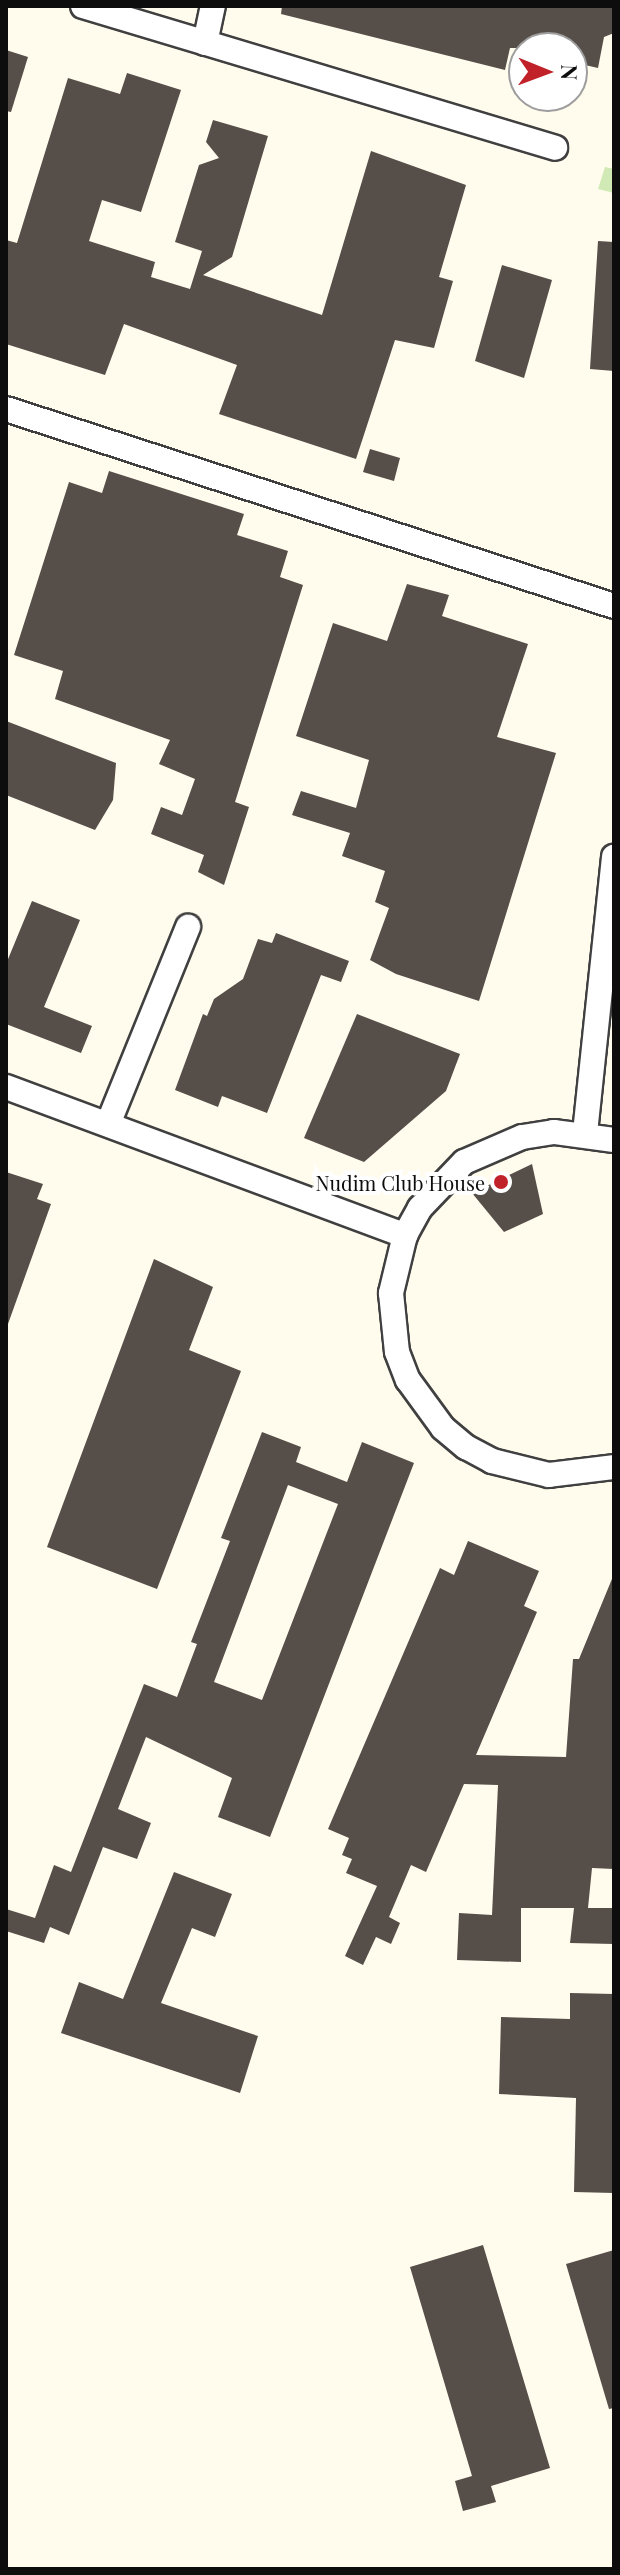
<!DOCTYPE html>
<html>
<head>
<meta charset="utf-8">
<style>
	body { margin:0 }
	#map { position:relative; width:620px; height:2575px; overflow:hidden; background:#fffbed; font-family:"Playfair Display",serif }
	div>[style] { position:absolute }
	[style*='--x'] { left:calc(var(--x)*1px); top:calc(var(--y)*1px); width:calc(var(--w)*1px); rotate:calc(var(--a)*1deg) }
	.green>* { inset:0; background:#d1eab5 }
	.building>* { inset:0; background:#564e49 }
	.roads { filter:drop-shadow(2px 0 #404040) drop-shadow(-2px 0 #404040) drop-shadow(0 2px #404040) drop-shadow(0 -2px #404040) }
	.street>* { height:24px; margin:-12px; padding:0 12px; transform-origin:12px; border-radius:12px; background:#fff }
	.dots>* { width:22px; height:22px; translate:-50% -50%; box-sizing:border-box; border:4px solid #fff; border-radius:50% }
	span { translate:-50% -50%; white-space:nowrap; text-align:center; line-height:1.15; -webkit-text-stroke:8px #fff; paint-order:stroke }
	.poi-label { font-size:20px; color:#0d0d0d }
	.right { translate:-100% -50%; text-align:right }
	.frame { position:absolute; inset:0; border:8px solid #0d0d0d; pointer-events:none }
	.north { position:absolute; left:508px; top:32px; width:80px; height:80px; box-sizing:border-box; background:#fff; border:2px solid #9e9e9e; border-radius:50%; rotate:91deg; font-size:22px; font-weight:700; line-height:32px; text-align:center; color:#0d0d0d }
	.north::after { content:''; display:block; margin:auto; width:28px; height:36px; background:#c12128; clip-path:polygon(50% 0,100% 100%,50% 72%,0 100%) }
</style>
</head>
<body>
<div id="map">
	<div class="green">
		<i style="clip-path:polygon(605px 167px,614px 169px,614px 193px,598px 189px)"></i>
	</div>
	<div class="building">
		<i style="clip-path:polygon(282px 6px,614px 6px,614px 33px,604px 37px,598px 68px,572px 62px,572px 48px,510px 48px,505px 70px,281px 14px)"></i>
		<i style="clip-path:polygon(6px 50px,28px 57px,11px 112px,6px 111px)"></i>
		<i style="clip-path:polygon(127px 73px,181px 90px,141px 212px,102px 200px,89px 241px,155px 262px,151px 277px,190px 289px,202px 251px,175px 242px,199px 165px,219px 158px,206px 142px,213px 120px,268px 136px,232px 257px,203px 275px,322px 315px,371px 151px,466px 185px,439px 277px,453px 281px,434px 348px,395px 340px,356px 459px,219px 414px,237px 365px,124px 324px,105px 375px,6px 344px,6px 240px,17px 243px,68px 78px,120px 94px)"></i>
		<i style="clip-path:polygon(598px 241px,614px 242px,614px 371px,590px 369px)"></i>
		<i style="clip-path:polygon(502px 265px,552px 280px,524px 378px,475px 361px)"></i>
		<i style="clip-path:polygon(370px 449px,400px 458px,394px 481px,363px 472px)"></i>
		<i style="clip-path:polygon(109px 471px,244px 514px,237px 535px,288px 551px,280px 577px,303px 585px,235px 802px,249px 807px,224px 885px,198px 872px,204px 855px,151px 834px,161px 807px,182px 815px,195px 779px,159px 764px,170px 740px,55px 699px,63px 671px,14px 655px,69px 482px,102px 493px)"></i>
		<i style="clip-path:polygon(407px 584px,449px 595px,442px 616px,528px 644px,497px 737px,556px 753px,479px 1001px,396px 974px,370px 960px,389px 908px,375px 902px,385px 871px,342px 856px,350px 833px,292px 815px,301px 791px,356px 808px,369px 760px,296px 736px,333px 623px,387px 641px)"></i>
		<i style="clip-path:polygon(6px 721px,116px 763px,113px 800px,95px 830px,6px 795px)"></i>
		<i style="clip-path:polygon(32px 901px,80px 920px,44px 1007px,92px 1026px,81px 1053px,6px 1024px,6px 964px)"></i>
		<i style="clip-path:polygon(276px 933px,349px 961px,341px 982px,321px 975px,267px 1113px,222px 1096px,218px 1107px,175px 1090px,203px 1014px,207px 1016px,214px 999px,243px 979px,258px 939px,272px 943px)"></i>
		<i style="clip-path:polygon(357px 1014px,460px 1054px,446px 1091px,364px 1162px,304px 1138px)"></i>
		<i style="clip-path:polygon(532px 1164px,543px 1214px,504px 1232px,472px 1193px)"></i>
		<i style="clip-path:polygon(6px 1172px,43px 1184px,37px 1199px,51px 1204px,8px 1324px)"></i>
		<i style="clip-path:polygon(154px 1259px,213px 1287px,189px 1350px,241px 1371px,157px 1589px,47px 1547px)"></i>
		<i style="clip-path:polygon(evenodd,262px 1432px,301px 1447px,296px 1462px,347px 1482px,362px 1442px,414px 1463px,270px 1837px,218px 1817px,232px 1778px,146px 1737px,118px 1809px,151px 1823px,137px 1859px,103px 1847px,69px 1935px,50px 1927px,44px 1943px,6px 1931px,6px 1909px,35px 1918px,54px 1865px,71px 1872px,144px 1684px,177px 1697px,197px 1644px,191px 1642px,230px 1541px,221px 1538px,262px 1432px,288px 1485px,338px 1504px,262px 1700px,214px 1682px,288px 1485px)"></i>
		<i style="clip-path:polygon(468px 1541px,539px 1571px,524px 1606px,537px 1612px,476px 1755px,566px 1757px,573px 1659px,579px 1659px,614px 1574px,614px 1869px,592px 1868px,588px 1908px,614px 1908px,614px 1944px,570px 1943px,574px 1908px,521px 1908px,521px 1962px,457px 1960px,459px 1913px,492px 1915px,498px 1785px,464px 1784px,426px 1872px,411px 1865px,389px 1917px,400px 1923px,391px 1944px,376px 1937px,363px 1965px,345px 1956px,377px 1886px,346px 1873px,352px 1859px,342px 1855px,349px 1838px,328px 1829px,440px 1568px,454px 1575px)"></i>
		<i style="clip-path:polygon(174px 1872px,232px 1894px,215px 1937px,192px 1928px,161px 2003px,258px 2036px,240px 2093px,61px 2033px,79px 1982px,123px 1999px)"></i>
		<i style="clip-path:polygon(570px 1993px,614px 1994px,614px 2193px,574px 2192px,576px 2098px,499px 2094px,501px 2017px,570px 2019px)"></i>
		<i style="clip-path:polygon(483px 2245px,550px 2468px,491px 2486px,496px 2502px,463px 2511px,455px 2481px,472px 2476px,410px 2267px)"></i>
		<i style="clip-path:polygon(614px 2250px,614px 2408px,609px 2409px,566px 2264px)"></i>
	</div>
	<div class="roads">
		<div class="street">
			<i style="--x:83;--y:6;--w:493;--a:16.7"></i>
			<i style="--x:205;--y:43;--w:38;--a:-78"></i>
			<i style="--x:6;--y:409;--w:639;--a:17.95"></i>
			<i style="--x:6;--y:1087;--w:426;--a:20.4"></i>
			<i style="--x:108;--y:1124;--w:213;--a:-67.9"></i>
			<i style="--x:585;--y:1133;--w:278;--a:-84"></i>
			<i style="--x:614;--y:1140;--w:61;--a:-172.4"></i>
			<i style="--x:554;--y:1132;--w:32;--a:171"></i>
			<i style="--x:522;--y:1137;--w:63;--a:156.7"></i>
			<i style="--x:464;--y:1162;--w:64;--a:133.7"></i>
			<i style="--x:420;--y:1208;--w:31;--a:119"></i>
			<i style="--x:405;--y:1235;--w:60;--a:103.6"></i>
			<i style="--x:391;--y:1293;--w:59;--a:84.2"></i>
			<i style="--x:397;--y:1352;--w:30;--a:69"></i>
			<i style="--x:408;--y:1380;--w:59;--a:53.9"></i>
			<i style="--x:443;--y:1428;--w:30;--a:40"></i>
			<i style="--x:466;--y:1447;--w:30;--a:28"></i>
			<i style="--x:492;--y:1461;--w:59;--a:13.8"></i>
			<i style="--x:549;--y:1475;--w:65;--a:-7"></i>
		</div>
	</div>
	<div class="dots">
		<i style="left:501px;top:1182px;background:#c12128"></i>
	</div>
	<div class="poi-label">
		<span class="right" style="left:485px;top:1182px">Nudim Club House</span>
	</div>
	<div class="frame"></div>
	<div class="north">N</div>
</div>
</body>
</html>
